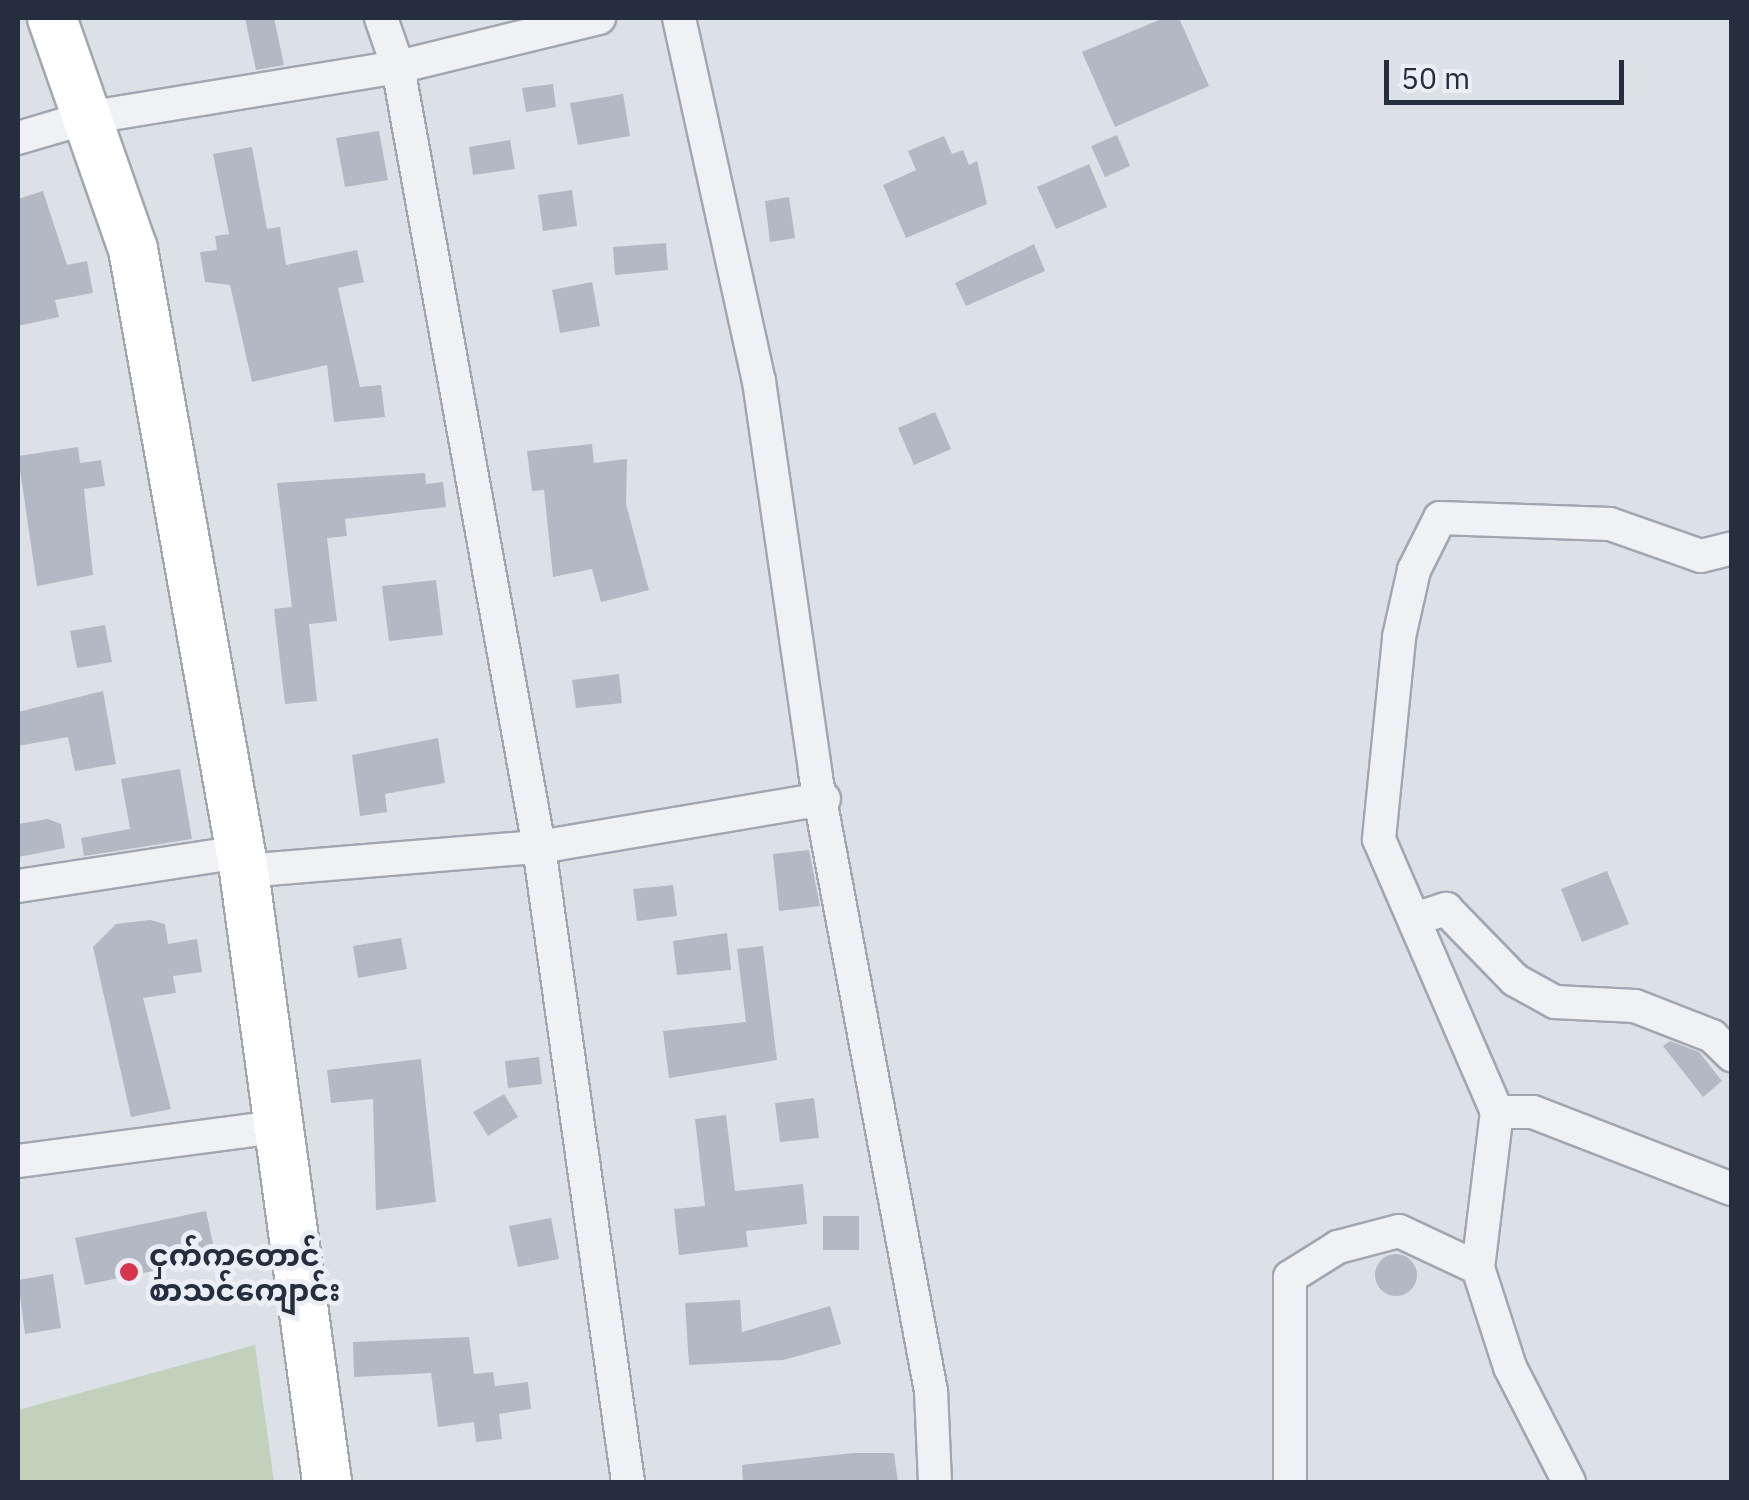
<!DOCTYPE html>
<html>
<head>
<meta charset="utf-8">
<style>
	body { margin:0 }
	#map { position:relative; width:1749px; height:1500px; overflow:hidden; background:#dce0e7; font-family:"IBM Plex Sans","Noto Sans Myanmar",sans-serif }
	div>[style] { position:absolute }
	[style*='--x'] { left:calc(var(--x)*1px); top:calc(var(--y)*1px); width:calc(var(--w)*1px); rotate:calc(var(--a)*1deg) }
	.green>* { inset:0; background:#c1d1bc }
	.building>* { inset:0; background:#b3b9c4 }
	.round { border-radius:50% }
	.roads { filter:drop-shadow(2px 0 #a1a7b1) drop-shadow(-2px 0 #a1a7b1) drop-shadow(0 2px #a1a7b1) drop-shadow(0 -2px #a1a7b1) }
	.street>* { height:32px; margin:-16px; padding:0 16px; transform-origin:16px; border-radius:16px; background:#eff1f5 }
	.secondary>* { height:48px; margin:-24px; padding:0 24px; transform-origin:24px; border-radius:24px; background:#fff }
	.dots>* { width:28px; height:28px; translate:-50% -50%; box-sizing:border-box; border:5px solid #ebeff5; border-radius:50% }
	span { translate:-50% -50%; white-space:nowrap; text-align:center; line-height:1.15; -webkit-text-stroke:10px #ebeff5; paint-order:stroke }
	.poi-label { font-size:30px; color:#252e3e; font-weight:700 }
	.left { translate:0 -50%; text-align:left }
	.frame { position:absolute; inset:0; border:20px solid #252e3e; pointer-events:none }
	.scale { position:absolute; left:1384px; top:60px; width:240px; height:45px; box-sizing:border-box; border:5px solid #252e3e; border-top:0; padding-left:12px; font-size:30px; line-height:35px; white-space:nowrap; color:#252e3e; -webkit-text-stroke:8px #ebeff5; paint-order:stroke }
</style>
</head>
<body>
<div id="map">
	<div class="green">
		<i style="clip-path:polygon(255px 1345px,274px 1482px,18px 1482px,18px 1410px)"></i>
	</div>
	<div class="building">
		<i style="clip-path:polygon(245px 18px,274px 18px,284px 65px,256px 70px)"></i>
		<i style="clip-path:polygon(1164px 18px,1179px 18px,1209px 86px,1115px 127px,1082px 52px)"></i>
		<i style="clip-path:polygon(553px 84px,556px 107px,526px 112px,522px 88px)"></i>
		<i style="clip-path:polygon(623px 94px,630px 136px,578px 145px,570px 103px)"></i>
		<i style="clip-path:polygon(379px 131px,388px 180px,345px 187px,336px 138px)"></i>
		<i style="clip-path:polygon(1117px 135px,1130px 166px,1105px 177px,1091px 146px)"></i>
		<i style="clip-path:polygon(944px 136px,952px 154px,963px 150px,969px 165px,977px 161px,987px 204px,906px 238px,883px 185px,916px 170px,908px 151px)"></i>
		<i style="clip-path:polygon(510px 140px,515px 169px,473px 175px,469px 147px)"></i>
		<i style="clip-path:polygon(252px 147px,267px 229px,280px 227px,286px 265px,357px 250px,364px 282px,338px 288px,360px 387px,381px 385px,385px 417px,334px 422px,327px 365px,252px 382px,230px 285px,205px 282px,200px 252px,217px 250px,215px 236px,229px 234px,213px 154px)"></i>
		<i style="clip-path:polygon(1089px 164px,1107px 207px,1056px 229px,1037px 187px)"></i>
		<i style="clip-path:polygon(572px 190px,577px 226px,543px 231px,538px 195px)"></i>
		<i style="clip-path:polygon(43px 191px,67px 265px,87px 261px,93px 293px,55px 300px,59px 317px,18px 326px,18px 199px)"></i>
		<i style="clip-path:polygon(789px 197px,795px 238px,770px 242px,765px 201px)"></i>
		<i style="clip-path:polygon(666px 243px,668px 270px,615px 275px,613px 247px)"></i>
		<i style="clip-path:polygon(1034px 244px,1045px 271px,966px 306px,955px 283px)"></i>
		<i style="clip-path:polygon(592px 282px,600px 326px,560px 333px,552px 290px)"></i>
		<i style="clip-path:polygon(935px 412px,951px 449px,914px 465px,898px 428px)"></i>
		<i style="clip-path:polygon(592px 444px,594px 463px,627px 459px,626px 504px,649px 590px,601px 602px,592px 569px,553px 577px,544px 490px,532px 491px,527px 451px)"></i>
		<i style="clip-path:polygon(78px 447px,80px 463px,101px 460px,105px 486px,84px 489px,93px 575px,37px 586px,18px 456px)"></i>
		<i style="clip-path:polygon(425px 473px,426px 484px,443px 482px,446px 507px,345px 519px,347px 536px,327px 538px,337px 621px,309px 624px,317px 701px,285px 704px,274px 609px,292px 607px,277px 483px)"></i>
		<i style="clip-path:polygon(436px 580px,443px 635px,389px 641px,382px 586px)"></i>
		<i style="clip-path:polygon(105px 625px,112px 662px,77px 668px,70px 631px)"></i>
		<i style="clip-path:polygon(619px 674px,622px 703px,576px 708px,572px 680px)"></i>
		<i style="clip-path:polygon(103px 691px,116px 764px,75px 771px,68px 737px,18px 746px,18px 712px)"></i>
		<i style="clip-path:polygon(438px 738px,445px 783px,385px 794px,387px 812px,360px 816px,352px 755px)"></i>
		<i style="clip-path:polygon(180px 769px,192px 839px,84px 856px,81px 838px,130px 829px,121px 779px)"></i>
		<i style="clip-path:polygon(48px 819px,61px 824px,65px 848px,18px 857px,18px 824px)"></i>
		<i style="clip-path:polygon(809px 850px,820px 906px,779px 911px,773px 854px)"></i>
		<i style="clip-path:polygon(1607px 871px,1629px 924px,1582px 942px,1561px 889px)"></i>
		<i style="clip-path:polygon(673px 885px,677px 916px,637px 921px,633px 889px)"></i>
		<i style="clip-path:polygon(150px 920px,165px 924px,168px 944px,197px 939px,202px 972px,173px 976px,176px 993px,143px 998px,171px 1109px,131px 1117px,93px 947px,116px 924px)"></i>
		<i style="clip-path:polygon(727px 933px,731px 970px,677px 975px,673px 941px)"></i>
		<i style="clip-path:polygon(401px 938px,407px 969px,358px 978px,353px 946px)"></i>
		<i style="clip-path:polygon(763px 946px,777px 1060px,669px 1078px,663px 1031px,746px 1022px,737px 949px)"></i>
		<i style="clip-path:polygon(1670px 1041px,1699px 1052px,1722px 1081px,1703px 1097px,1663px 1046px)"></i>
		<i style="clip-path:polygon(539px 1057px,542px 1084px,508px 1088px,505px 1061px)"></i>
		<i style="clip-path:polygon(421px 1059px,436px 1202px,376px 1210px,373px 1099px,331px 1103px,327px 1070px)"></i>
		<i style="clip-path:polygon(504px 1094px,518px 1117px,488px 1136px,473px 1112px)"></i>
		<i style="clip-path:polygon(814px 1098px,819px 1138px,780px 1142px,775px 1103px)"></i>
		<i style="clip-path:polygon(726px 1115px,735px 1191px,803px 1184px,807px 1224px,746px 1231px,748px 1247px,679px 1255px,674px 1209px,705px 1206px,695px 1119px)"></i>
		<i style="clip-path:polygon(206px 1211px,216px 1258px,85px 1285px,75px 1238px)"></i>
		<i style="clip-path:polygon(823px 1216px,859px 1216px,859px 1250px,823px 1250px)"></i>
		<i style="clip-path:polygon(551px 1218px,559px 1259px,518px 1267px,509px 1226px)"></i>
		<i class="round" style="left:1375px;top:1254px;width:42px;height:42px"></i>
		<i style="clip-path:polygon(53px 1274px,61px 1328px,25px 1334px,18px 1280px)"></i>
		<i style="clip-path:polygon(740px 1300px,742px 1332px,830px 1306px,841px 1344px,783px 1360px,689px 1365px,685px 1303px)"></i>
		<i style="clip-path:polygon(469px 1337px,474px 1374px,493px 1372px,495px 1386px,528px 1382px,531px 1409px,499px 1414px,502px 1439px,476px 1442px,474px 1422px,438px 1427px,431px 1373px,354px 1377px,353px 1342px)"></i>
		<i style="clip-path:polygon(853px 1453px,894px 1453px,898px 1482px,743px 1482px,742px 1465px)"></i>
	</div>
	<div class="roads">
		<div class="street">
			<i style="--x:381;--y:18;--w:52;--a:70.9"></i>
			<i style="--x:398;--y:67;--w:793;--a:79.75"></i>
			<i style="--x:539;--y:847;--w:641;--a:82.02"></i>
			<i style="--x:679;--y:18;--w:372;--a:77.6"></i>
			<i style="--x:759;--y:381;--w:395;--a:81.8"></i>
			<i style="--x:815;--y:772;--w:630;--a:79.39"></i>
			<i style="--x:931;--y:1391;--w:91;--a:87.5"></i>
			<i style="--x:18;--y:138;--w:71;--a:-16.4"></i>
			<i style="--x:86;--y:118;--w:316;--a:-9.3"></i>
			<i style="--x:398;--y:67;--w:207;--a:-13.7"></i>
			<i style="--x:244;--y:871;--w:296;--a:-4.7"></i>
			<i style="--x:539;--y:847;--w:289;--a:-9.6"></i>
			<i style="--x:18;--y:886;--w:225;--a:-8.7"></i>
			<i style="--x:1415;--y:919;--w:33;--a:-18"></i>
			<i style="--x:1446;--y:909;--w:99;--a:45.8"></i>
			<i style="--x:1515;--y:980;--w:46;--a:28.8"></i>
			<i style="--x:1555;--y:1002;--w:80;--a:2.9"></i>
			<i style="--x:1635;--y:1006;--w:83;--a:21.3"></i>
			<i style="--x:1712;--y:1036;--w:28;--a:44"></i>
			<i style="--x:1497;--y:1112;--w:36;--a:0"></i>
			<i style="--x:1533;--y:1112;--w:213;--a:21.2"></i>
			<i style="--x:18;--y:1161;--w:260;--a:-7.5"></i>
			<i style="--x:1290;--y:1482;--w:205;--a:-90"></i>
			<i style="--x:1290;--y:1277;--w:57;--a:-32"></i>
			<i style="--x:1338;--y:1247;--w:63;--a:-14.7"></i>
			<i style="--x:1399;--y:1231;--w:87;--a:25.1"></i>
			<i style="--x:1569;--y:1482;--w:129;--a:-117.2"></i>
			<i style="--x:1510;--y:1367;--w:104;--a:-107.9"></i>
			<i style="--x:1478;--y:1268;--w:157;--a:-83.1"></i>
			<i style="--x:1497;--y:1112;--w:297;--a:-113.4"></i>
			<i style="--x:1379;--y:839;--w:203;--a:-84.3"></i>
			<i style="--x:1399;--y:637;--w:69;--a:-77.4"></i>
			<i style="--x:1414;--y:570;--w:58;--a:-63.4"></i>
			<i style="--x:1440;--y:518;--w:170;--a:2"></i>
			<i style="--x:1610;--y:524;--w:96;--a:19.4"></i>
			<i style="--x:1701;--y:556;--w:32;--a:-14"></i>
		</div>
		<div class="secondary">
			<i style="--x:52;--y:18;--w:245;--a:70.7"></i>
			<i style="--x:133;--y:249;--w:632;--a:79.88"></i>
			<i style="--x:244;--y:871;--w:617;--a:82.26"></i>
		</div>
	</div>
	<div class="dots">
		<i style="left:129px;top:1272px;background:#d6374e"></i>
	</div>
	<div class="poi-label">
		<span class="left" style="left:149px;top:1272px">ငှက်ကတောင်<br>စာသင်ကျောင်း</span>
	</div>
	<div class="frame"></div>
	<div class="scale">50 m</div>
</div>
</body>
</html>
